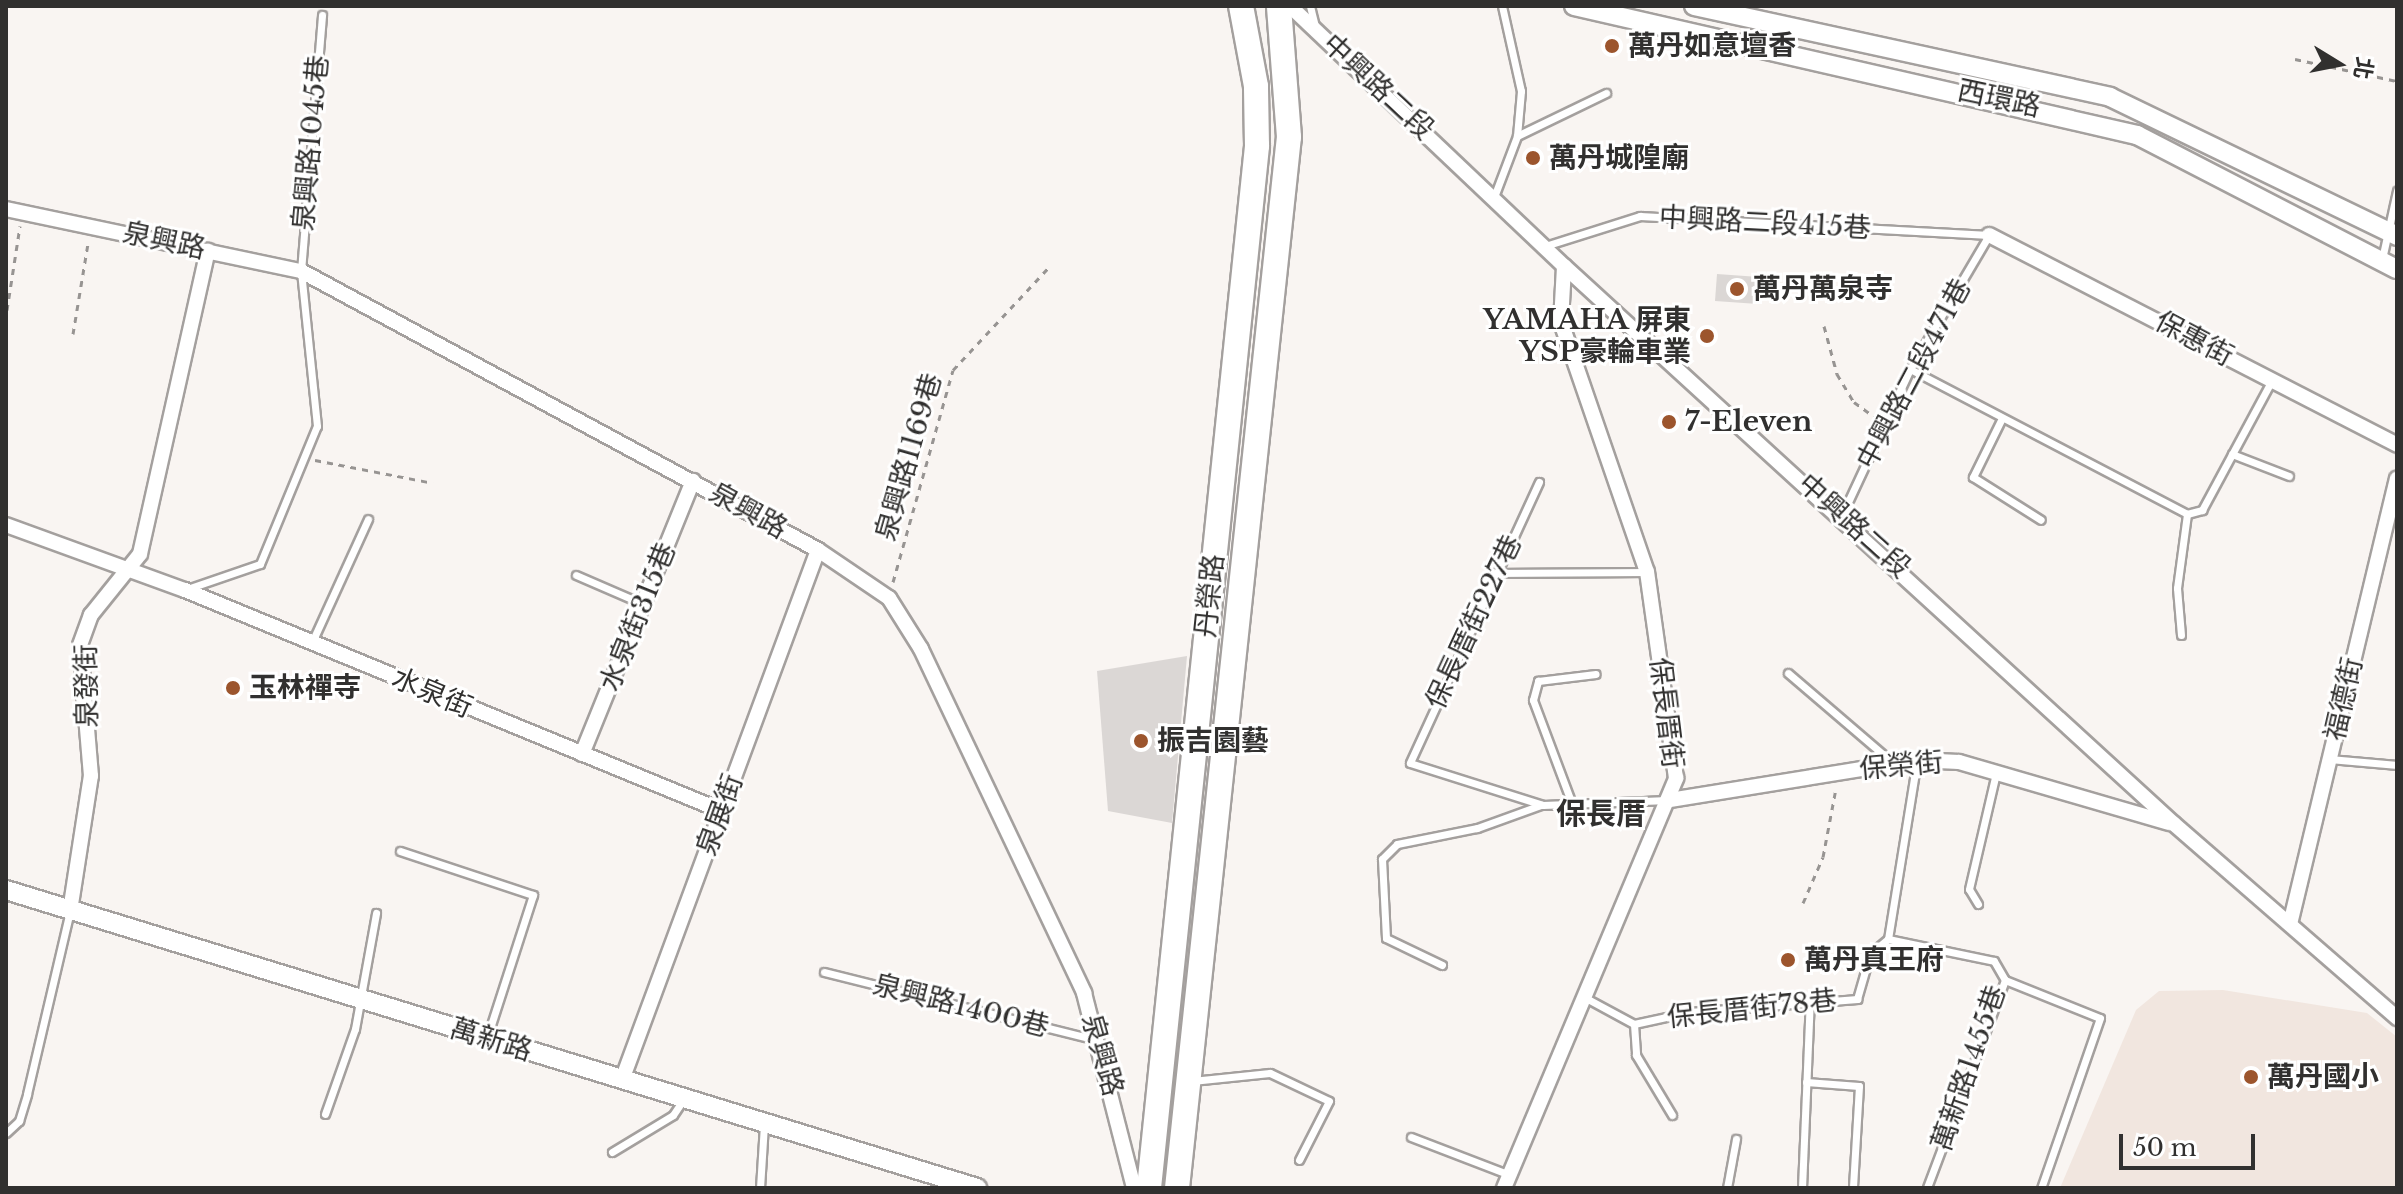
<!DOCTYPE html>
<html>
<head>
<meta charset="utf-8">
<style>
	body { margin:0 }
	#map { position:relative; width:2403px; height:1194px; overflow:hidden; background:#f9f5f2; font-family:"Libre Baskerville","Noto Sans TC",serif }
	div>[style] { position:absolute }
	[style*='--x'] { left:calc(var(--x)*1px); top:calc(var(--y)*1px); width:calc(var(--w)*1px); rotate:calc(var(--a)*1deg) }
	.built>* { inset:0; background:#f1e6df }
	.building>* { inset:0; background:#dbd7d5 }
	.path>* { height:3px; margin-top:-1.5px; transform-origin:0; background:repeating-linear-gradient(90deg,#979492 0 6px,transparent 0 12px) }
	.roads { filter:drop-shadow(2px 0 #a4a09e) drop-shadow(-2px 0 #a4a09e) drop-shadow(0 2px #a4a09e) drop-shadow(0 -2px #a4a09e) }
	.service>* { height:7px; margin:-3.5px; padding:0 3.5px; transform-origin:3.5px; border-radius:3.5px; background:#fff }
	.minor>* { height:14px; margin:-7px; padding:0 7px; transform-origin:7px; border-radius:7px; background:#fff }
	.tertiary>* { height:18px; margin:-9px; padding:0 9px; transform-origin:9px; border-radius:9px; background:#fff }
	.primary>* { height:24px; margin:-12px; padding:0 12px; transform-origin:12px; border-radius:12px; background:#fff }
	.dots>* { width:22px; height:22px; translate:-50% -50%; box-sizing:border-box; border:4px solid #fff; border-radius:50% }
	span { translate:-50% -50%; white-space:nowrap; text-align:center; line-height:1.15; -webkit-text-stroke:6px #fff; paint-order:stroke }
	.poi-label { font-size:28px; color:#31302f; font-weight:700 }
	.left { translate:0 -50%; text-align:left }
	.right { translate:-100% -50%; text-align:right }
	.street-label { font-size:28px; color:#31302f }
	.neighbourhood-label { font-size:30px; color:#31302f; font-weight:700 }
	.frame { position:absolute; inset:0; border:8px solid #31302f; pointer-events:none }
	.north { position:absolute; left:2299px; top:24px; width:80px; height:80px; -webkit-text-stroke:6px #fff; paint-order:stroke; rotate:100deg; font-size:22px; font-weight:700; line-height:32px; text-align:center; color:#31302f }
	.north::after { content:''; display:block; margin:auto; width:28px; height:36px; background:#31302f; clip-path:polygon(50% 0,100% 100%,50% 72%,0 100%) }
	.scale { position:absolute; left:2119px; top:1134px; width:136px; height:36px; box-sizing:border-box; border:4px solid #31302f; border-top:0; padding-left:10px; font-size:24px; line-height:28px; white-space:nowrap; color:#31302f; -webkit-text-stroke:6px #fff; paint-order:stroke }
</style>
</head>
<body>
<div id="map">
	<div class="built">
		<i style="clip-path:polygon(2223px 990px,2367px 1013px,2397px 1037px,2397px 1188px,2060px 1188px,2136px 1010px,2159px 991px)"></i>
	</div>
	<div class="building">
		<i style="clip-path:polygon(1717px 274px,1759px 277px,1758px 304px,1715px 301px)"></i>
		<i style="clip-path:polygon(1187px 656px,1172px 823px,1108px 811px,1097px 671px)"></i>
	</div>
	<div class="path">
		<i style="--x:2295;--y:59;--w:104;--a:12.2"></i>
		<i style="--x:7;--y:310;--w:85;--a:-81.2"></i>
		<i style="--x:1824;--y:326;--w:50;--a:74.8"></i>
		<i style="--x:1837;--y:374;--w:33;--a:59"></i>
		<i style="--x:1854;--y:402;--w:26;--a:36"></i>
		<i style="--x:73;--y:334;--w:92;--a:-80.6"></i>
		<i style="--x:315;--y:460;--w:120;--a:11"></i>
		<i style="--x:893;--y:582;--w:220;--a:-74.2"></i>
		<i style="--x:953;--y:370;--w:141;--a:-47"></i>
		<i style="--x:1803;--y:903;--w:50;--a:-66.5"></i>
		<i style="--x:1823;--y:857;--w:70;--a:-79.3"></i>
	</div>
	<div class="roads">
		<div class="service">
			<i style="--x:1310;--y:6;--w:21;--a:76"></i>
			<i style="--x:1502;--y:6;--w:87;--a:77.4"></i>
			<i style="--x:1521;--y:91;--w:45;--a:95.1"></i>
			<i style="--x:1494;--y:197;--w:65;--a:-69.3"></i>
			<i style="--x:1517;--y:136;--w:99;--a:-25.8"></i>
			<i style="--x:1545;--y:246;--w:100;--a:-17.5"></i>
			<i style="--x:1640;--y:216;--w:350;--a:3.1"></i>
			<i style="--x:1989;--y:235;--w:156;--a:120.5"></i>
			<i style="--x:1910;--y:369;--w:161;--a:115"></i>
			<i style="--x:2382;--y:259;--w:70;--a:-77.6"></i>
			<i style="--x:1910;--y:369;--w:313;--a:27.6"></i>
			<i style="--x:2002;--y:418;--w:66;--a:116.2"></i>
			<i style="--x:1973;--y:477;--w:80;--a:32.3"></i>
			<i style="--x:2232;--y:454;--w:61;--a:21.1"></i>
			<i style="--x:1539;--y:482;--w:309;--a:114.7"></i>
			<i style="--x:1410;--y:763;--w:139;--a:17.5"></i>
			<i style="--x:1543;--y:805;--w:125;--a:-2.3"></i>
			<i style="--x:1495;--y:573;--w:152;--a:-0.4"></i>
			<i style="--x:576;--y:575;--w:73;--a:23.4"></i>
			<i style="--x:187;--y:589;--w:77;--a:-18.9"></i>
			<i style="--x:260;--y:564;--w:149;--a:-67.6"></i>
			<i style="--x:317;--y:426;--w:156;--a:-95.9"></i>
			<i style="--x:301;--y:271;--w:257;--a:-85.3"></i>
			<i style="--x:2181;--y:635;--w:47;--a:-94.9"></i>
			<i style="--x:2177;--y:588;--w:75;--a:-82.3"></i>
			<i style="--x:2187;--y:514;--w:16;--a:-15"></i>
			<i style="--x:2202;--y:510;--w:148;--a:-61.7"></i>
			<i style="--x:312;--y:642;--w:135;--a:-65.5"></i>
			<i style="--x:1788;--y:673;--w:137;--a:40.6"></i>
			<i style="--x:2330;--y:759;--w:67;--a:5.1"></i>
			<i style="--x:1572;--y:804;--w:111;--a:-110.6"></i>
			<i style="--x:1533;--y:700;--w:20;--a:-75"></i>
			<i style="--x:1538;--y:681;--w:58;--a:-6.9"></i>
			<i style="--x:400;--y:851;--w:140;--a:18.3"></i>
			<i style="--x:533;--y:895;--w:149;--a:107.9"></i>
			<i style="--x:1978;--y:904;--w:17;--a:-121"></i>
			<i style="--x:1969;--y:889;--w:119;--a:-76.9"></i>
			<i style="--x:1888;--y:939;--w:108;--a:11.7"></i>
			<i style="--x:1994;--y:961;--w:22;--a:60"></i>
			<i style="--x:2005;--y:980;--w:222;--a:110.6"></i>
			<i style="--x:1888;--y:939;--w:181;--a:-80.8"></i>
			<i style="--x:1442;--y:965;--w:62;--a:-154.3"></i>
			<i style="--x:1386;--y:938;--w:79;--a:-92.9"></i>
			<i style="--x:1382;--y:859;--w:21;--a:-45"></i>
			<i style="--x:1397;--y:844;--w:82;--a:-11.3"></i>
			<i style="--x:1477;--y:828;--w:68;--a:-19.8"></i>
			<i style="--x:824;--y:972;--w:280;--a:14"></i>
			<i style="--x:2005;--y:980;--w:102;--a:21.8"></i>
			<i style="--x:2100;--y:1018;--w:180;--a:109.1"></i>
			<i style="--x:1584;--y:997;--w:57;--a:28.4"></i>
			<i style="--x:1634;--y:1024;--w:56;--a:-12.3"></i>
			<i style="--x:1689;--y:1012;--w:169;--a:-4.4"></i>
			<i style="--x:1857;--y:999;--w:47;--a:-73.9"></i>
			<i style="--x:1870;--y:954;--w:23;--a:-40"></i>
			<i style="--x:1634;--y:1024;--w:31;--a:86"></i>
			<i style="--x:1636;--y:1055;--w:70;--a:59"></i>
			<i style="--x:1192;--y:1081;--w:78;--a:-5.9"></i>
			<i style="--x:1270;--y:1073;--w:65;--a:25.4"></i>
			<i style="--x:1329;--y:1101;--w:66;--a:117"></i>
			<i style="--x:1806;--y:1082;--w:53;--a:4.3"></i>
			<i style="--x:1859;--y:1086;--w:102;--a:93.4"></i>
			<i style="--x:325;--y:1114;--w:90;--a:-70.6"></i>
			<i style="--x:355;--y:1029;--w:118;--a:-79.7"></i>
			<i style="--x:6;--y:1133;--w:18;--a:-43"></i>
			<i style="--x:19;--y:1121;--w:28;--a:-73"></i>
			<i style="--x:27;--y:1094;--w:188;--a:-76.8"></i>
			<i style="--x:1411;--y:1137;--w:106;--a:21"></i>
			<i style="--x:612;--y:1152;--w:71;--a:-31.2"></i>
			<i style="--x:673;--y:1115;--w:18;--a:-56"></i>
			<i style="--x:760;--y:1188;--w:64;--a:-86.4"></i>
			<i style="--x:1727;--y:1188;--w:50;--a:-79.6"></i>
			<i style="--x:1802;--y:1188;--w:189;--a:-87.6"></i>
		</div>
		<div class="minor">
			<i style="--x:1290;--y:6;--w:378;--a:43.5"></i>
			<i style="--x:1564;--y:266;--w:827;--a:42.45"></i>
			<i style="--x:2174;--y:824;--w:296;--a:41"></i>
			<i style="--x:6;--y:209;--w:301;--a:11.9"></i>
			<i style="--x:301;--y:271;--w:587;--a:28.35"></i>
			<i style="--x:818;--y:550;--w:86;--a:34.1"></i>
			<i style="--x:889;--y:598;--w:60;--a:57.9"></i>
			<i style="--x:921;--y:649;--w:381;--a:64.6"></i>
			<i style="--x:1084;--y:993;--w:201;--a:75.6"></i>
			<i style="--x:1989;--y:235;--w:459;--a:27.2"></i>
			<i style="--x:6;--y:525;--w:190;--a:20"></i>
			<i style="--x:185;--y:590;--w:581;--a:22.37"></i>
			<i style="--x:582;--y:754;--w:295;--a:-67.9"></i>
			<i style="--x:1670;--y:800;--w:250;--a:-9.2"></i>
			<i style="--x:1917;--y:760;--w:42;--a:2.7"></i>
			<i style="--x:1959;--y:762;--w:219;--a:16.2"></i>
			<i style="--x:70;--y:911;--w:137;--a:-81.2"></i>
			<i style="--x:91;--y:776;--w:131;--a:-94.8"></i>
			<i style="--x:80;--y:645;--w:32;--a:-70"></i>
			<i style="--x:91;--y:615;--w:78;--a:-51.2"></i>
			<i style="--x:140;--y:554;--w:311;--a:-77.4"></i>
			<i style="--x:2291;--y:920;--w:454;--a:-76.5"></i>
			<i style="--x:622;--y:1080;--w:565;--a:-69.71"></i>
			<i style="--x:1504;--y:1188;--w:445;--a:-67.2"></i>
			<i style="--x:1676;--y:778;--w:208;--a:-98"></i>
			<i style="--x:1647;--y:572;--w:264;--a:-109"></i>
			<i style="--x:1561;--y:322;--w:56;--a:-86.9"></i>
		</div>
		<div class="tertiary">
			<i style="--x:1574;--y:6;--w:578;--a:12.91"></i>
			<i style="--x:2137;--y:135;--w:292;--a:27.3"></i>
			<i style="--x:1694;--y:6;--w:426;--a:12.3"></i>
			<i style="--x:2110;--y:97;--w:319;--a:25.8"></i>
			<i style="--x:6;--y:890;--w:1016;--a:17.06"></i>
		</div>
		<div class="primary">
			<i style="--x:1149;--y:1188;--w:1048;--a:-84.08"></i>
			<i style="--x:1257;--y:146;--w:60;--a:-91"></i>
			<i style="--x:1256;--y:86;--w:81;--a:-100.6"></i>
			<i style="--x:1177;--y:1188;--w:1057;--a:-83.92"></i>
			<i style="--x:1289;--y:137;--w:131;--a:-94.4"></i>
		</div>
	</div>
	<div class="dots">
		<i style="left:1612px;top:46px;background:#9c552d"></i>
		<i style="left:1533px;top:158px;background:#9c552d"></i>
		<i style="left:1737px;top:289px;background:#9c552d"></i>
		<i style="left:1707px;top:336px;background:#9c552d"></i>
		<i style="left:1669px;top:422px;background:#9c552d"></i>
		<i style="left:233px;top:688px;background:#9c552d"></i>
		<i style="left:1141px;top:741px;background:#9c552d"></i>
		<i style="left:1788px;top:960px;background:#9c552d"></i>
		<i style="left:2251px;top:1077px;background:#9c552d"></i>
	</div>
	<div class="poi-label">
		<span class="left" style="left:1628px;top:46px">萬丹如意壇香</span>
		<span class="left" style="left:1549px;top:158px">萬丹城隍廟</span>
		<span class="left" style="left:1753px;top:289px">萬丹萬泉寺</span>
		<span class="right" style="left:1691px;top:336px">YAMAHA 屏東<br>YSP豪輪車業</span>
		<span class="left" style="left:1685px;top:422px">7-Eleven</span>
		<span class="left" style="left:249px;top:688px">玉林禪寺</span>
		<span class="left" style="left:1157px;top:741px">振吉園藝</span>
		<span class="left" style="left:1804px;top:960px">萬丹真王府</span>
		<span class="left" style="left:2267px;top:1077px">萬丹國小</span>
	</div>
	<div class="street-label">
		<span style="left:1378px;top:87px;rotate:43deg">中興路二段</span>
		<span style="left:1999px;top:99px;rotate:12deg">西環路</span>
		<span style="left:311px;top:143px;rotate:-85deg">泉興路1045巷</span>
		<span style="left:1765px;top:223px;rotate:3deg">中興路二段415巷</span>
		<span style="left:164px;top:241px;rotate:12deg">泉興路</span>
		<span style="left:2194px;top:339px;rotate:28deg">保惠街</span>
		<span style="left:1914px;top:374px;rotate:-62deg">中興路二段471巷</span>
		<span style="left:909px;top:457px;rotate:-74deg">泉興路1169巷</span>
		<span style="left:748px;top:511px;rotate:29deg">泉興路</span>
		<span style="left:1854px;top:526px;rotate:42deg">中興路二段</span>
		<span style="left:1210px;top:596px;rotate:-84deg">丹榮路</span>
		<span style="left:638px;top:617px;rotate:-68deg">水泉街315巷</span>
		<span style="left:1474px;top:622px;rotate:-65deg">保長厝街227巷</span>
		<span style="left:87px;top:686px;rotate:-91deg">泉發街</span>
		<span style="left:432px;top:693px;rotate:23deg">水泉街</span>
		<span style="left:2344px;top:699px;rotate:-77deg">福德街</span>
		<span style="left:1666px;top:713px;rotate:83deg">保長厝街</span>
		<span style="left:1901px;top:766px;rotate:-5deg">保榮街</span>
		<span style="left:720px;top:815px;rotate:-70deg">泉展街</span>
		<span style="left:961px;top:1006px;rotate:14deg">泉興路1400巷</span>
		<span style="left:1752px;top:1009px;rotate:-6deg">保長厝街78巷</span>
		<span style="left:491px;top:1040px;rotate:17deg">萬新路</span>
		<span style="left:1102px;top:1055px;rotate:74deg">泉興路</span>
		<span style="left:1969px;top:1068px;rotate:-71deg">萬新路1455巷</span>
	</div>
	<div class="neighbourhood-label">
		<span style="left:1601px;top:814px">保長厝</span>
	</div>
	<div class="frame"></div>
	<div class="north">北</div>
	<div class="scale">50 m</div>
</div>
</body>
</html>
